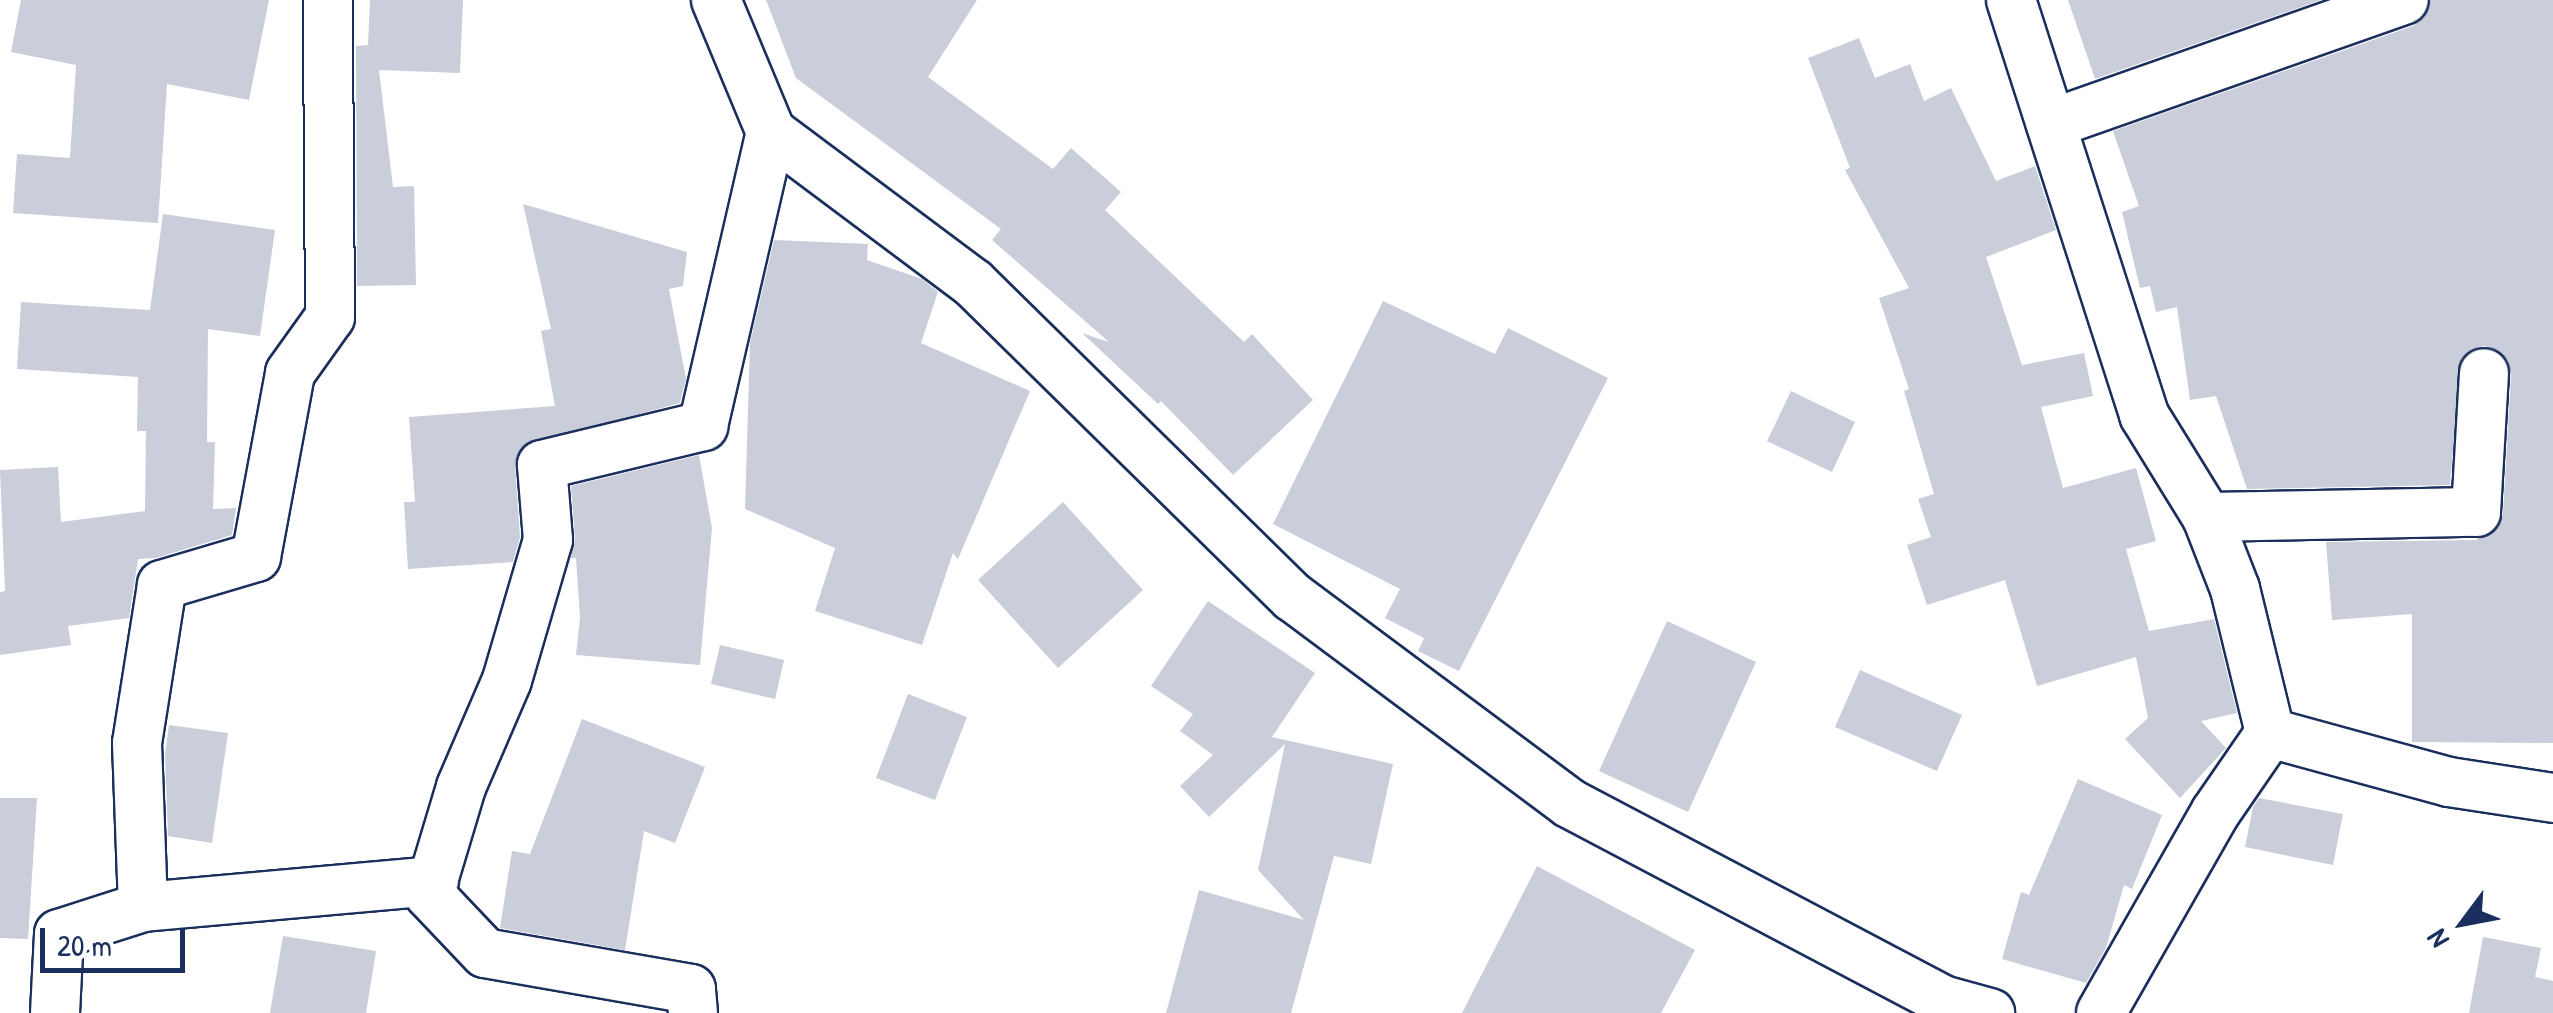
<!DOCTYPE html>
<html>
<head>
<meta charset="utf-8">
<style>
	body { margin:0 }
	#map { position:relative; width:2553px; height:1013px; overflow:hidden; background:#fff; font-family:"Patrick Hand",sans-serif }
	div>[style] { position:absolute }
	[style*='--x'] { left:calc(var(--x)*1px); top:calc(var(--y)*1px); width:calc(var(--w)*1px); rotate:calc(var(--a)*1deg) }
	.building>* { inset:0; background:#caceda }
	.roads { filter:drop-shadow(2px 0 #1b2f5e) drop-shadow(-2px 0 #1b2f5e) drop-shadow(0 2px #1b2f5e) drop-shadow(0 -2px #1b2f5e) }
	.minor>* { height:48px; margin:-24px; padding:0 24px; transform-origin:24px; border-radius:24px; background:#fff }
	span { translate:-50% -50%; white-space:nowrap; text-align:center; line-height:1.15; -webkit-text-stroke:8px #fff; paint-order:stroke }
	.north { position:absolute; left:2413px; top:873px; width:100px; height:100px; -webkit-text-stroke:8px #fff; paint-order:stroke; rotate:238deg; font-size:28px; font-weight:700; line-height:40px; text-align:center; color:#1b2f5e }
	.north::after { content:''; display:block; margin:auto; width:35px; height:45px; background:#1b2f5e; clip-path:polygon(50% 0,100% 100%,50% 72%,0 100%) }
	.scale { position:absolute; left:40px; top:928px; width:145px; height:45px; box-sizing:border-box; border:5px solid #1b2f5e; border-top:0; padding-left:12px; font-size:30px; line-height:35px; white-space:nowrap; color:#1b2f5e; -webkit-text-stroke:8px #fff; paint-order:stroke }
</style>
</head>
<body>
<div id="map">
	<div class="building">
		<i style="clip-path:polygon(21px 0,269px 0,249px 100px,167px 84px,158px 223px,13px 213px,17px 154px,70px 158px,76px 65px,11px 52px)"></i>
		<i style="clip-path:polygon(370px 0,463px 0,460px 73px,379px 70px,393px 187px,414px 186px,416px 285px,357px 286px,356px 46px,368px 45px)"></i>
		<i style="clip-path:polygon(766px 0,977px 0,928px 77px,1053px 169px,1071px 148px,1121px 192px,1105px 210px,1244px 342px,1252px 334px,1313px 400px,1233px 475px,1161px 401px,1158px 404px,1082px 333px,1109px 342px,992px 240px,1001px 229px,796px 78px)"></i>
		<i style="clip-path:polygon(2068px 0,2321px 0,2095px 79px)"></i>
		<i style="clip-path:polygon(2431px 0,2553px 0,2553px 743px,2412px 742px,2412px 614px,2332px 620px,2326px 542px,2476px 540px,2499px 527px,2503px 514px,2511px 375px,2508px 360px,2498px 350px,2485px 346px,2471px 349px,2461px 359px,2450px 485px,2247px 489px,2216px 396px,2190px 400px,2177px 307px,2156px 312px,2150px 286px,2140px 288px,2122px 212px,2139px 206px,2113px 131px,2413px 26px,2425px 17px)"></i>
		<i style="clip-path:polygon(1859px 38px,1875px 78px,1910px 64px,1924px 101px,1951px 88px,1996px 181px,2035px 166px,2056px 230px,1986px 257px,2022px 365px,2084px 353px,2093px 396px,2041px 407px,2063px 488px,2136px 468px,2156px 541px,2126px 549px,2149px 631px,2214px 619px,2237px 713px,2201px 721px,2226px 748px,2180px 798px,2125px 739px,2148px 718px,2136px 657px,2037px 686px,2005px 580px,1927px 605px,1907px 545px,1931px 537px,1918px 499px,1934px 494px,1904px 391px,1909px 389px,1879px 298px,1909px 288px,1845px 170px,1850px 168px,1808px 58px)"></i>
		<i style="clip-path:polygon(523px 204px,687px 252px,683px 286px,669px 289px,686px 379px,680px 403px,524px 445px,515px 466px,520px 537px,513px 562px,408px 569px,404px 502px,415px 502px,409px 417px,555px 406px,541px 331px,551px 329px)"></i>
		<i style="clip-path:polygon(163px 214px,275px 230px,260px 336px,208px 329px,207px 442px,215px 442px,213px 509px,236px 508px,232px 535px,156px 558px,138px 559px,129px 618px,68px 626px,71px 645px,0 655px,0 592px,5px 591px,0 470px,58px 467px,61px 522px,145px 511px,146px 431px,137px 431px,138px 377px,17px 369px,21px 302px,150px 310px)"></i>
		<i style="clip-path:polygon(774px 240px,868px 244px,867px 260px,922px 279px,938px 292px,921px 343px,1030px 391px,958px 559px,953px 553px,922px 645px,815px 611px,835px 548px,745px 509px,750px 343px)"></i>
		<i style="clip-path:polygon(1383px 301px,1495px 354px,1508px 328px,1608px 378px,1459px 671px,1418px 651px,1424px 638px,1385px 618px,1400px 589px,1273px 524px)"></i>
		<i style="clip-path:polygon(1791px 391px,1855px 422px,1832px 472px,1767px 441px)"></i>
		<i style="clip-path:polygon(699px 455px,712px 528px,700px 665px,576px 655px,580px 618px,576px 558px,571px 558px,575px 538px,571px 486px)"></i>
		<i style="clip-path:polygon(1063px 502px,1143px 590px,1058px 668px,978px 580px)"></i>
		<i style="clip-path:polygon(1208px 601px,1315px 673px,1272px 737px,1393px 764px,1371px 864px,1334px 856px,1291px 1013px,1166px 1013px,1199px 890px,1304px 920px,1258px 870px,1285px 744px,1209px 817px,1180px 786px,1213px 755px,1180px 731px,1193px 714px,1151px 686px)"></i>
		<i style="clip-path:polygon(1667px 621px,1756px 662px,1688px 812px,1599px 771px)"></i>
		<i style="clip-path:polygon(720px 645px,784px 660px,775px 699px,711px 684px)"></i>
		<i style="clip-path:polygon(1860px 670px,1962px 715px,1937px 771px,1835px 727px)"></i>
		<i style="clip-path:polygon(908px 694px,967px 717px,935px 800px,876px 778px)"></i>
		<i style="clip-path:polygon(582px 719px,705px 767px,675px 843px,644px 831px,625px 950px,500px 928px,512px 851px,530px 854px)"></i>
		<i style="clip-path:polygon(169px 725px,228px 733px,212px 843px,168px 836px,165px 754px)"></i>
		<i style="clip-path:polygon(2078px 779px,2162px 815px,2132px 889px,2124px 885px,2106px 948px,2086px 983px,2002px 959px,2021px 892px,2029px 895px)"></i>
		<i style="clip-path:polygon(0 798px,37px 798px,28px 939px,0 938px)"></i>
		<i style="clip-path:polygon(2259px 798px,2343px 814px,2333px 865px,2245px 847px,2253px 807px)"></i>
		<i style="clip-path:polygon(1537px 866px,1695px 950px,1661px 1013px,1462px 1013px)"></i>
		<i style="clip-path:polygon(283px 936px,376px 951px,366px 1013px,270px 1013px)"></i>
		<i style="clip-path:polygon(2483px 937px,2541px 948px,2535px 977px,2553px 981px,2553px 1013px,2469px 1013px)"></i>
	</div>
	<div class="roads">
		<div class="minor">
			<i style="--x:716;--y:0;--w:143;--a:67.4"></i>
			<i style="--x:771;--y:132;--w:252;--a:36.8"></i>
			<i style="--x:973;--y:283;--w:448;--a:44.5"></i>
			<i style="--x:1293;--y:597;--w:344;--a:36.7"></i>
			<i style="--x:1569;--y:803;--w:422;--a:27.8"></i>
			<i style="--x:1942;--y:1000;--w:50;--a:15.2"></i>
			<i style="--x:2011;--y:0;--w:436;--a:72.2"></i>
			<i style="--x:2144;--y:415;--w:120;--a:58.3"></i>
			<i style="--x:2207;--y:517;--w:77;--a:68.7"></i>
			<i style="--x:2235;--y:589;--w:148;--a:76.3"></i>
			<i style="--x:2270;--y:733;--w:97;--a:124.5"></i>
			<i style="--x:2215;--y:813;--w:230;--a:119.7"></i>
			<i style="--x:2051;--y:124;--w:374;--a:-19.4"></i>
			<i style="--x:2207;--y:517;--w:269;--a:-1.1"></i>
			<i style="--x:2476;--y:512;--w:139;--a:-86.7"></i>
			<i style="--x:2270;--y:733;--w:186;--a:15.3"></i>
			<i style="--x:2449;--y:782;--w:105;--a:8.7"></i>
			<i style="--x:143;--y:907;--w:164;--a:-92.1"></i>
			<i style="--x:137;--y:743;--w:160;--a:-81"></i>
			<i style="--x:162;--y:585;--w:98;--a:-16.6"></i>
			<i style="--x:256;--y:557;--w:187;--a:-79.5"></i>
			<i style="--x:290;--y:373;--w:69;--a:-54.5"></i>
			<i style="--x:330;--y:317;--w:317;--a:-90.4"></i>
			<i style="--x:55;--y:1013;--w:79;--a:-87.1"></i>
			<i style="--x:59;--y:934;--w:88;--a:-17.8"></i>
			<i style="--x:143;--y:907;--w:292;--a:-5.1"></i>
			<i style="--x:693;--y:1013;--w:24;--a:-95"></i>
			<i style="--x:691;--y:989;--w:209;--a:-170.1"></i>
			<i style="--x:485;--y:953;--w:81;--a:-133.5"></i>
			<i style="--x:429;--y:894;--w:112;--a:-73.3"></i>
			<i style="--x:461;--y:787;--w:116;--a:-66.7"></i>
			<i style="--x:507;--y:680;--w:146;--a:-73.7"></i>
			<i style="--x:548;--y:540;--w:75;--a:-94.6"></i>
			<i style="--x:542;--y:465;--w:166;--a:-13.6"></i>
			<i style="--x:703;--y:426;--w:302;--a:-77"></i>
		</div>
	</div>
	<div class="north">N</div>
	<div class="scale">20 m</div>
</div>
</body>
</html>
